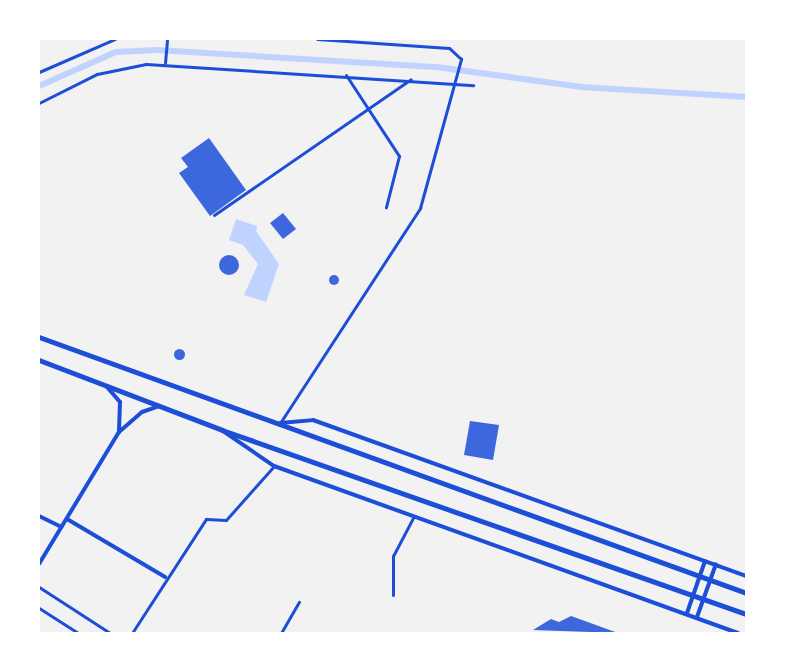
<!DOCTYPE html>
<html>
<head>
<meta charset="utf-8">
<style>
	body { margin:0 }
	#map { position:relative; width:785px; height:672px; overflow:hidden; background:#f2f2f2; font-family:Spectral,serif }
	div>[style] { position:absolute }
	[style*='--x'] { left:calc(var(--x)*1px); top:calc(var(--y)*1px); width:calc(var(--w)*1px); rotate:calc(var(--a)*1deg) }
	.water>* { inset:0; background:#bfd3fe }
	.canal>* { height:6px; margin:-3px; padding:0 3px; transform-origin:3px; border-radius:3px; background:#bfd3fe }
	.building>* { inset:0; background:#3d67dc }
	.round { border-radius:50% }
	.minor>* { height:3px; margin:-1.5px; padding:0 1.5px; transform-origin:1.5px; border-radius:1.5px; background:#1d4ed8 }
	.tertiary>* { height:4px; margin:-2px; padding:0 2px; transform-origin:2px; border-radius:2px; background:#1d4ed8 }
	.trunk>* { height:5px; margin:-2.5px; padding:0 2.5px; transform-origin:2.5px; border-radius:2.5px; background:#1d4ed8 }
	span { translate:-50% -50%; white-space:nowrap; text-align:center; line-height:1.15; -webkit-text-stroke:5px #fff; paint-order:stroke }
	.frame { position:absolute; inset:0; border:40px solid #fff; pointer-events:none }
</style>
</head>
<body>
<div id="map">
	<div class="water">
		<i style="clip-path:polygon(236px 219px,257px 226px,256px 231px,279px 264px,266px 302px,244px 295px,258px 264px,243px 245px,229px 240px)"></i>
	</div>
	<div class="canal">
		<i style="--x:39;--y:86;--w:84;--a:-23.8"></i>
		<i style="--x:116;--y:52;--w:41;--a:-2.8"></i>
		<i style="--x:157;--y:50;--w:281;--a:3.5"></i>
		<i style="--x:437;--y:67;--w:146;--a:7.9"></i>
		<i style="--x:582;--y:87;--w:164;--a:3.5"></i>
	</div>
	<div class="building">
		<i style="clip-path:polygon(209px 138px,246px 190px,210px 216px,179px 173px,188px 167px,181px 158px)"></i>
		<i style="clip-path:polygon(283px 213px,296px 229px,283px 239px,270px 223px)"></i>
		<i class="round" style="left:219px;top:255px;width:20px;height:20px"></i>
		<i class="round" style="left:329px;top:275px;width:10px;height:10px"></i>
		<i class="round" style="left:173.5px;top:348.5px;width:11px;height:11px"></i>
		<i style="clip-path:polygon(470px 421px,499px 425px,493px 460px,464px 455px)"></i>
		<i style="clip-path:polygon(571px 616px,618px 633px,533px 630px,551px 619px,559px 622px)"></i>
	</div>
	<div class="minor">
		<i style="--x:165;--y:63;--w:24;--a:-85"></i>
		<i style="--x:39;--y:72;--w:83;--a:-23.5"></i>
		<i style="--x:346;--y:75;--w:97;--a:56.8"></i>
		<i style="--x:399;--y:156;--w:53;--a:104.3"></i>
		<i style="--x:39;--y:103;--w:65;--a:-26.6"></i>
		<i style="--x:97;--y:74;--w:50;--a:-11.5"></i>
		<i style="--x:146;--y:64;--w:328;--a:3.7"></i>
		<i style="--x:214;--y:215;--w:239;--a:-34.6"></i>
		<i style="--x:280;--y:423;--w:257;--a:-56.9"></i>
		<i style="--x:420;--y:208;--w:155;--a:-74.6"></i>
		<i style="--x:461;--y:59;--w:16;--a:-137"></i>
		<i style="--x:449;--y:48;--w:132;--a:-176.1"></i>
		<i style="--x:39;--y:587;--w:85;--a:32.9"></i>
		<i style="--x:393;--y:595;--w:39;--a:-90"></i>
		<i style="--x:393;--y:556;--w:45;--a:-62.3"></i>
		<i style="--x:39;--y:608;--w:46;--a:32.7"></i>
		<i style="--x:132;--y:633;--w:136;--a:-57"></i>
		<i style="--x:206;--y:519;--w:20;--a:3"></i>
		<i style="--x:226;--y:520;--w:72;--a:-48.4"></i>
		<i style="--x:281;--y:633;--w:36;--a:-60"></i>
	</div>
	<div class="tertiary">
		<i style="--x:107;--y:387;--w:20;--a:49"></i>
		<i style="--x:120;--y:402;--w:30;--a:92"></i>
		<i style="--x:280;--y:423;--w:33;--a:-5"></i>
		<i style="--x:313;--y:420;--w:460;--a:19.8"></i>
		<i style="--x:223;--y:431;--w:62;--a:34.5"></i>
		<i style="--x:274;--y:466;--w:493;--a:19.8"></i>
		<i style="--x:39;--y:516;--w:25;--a:26"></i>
		<i style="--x:67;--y:519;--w:114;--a:30.6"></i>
		<i style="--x:39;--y:564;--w:154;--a:-58.8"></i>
		<i style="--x:119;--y:432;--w:30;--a:-41"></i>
		<i style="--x:142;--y:412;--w:18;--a:-19"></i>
		<i style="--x:687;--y:613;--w:55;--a:-70.9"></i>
		<i style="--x:697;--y:617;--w:56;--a:-70.3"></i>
	</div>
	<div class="trunk">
		<i style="--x:39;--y:337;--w:752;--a:19.9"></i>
		<i style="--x:39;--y:360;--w:196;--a:20.9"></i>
		<i style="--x:222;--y:430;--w:555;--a:19.35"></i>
	</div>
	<div class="frame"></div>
</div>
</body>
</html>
